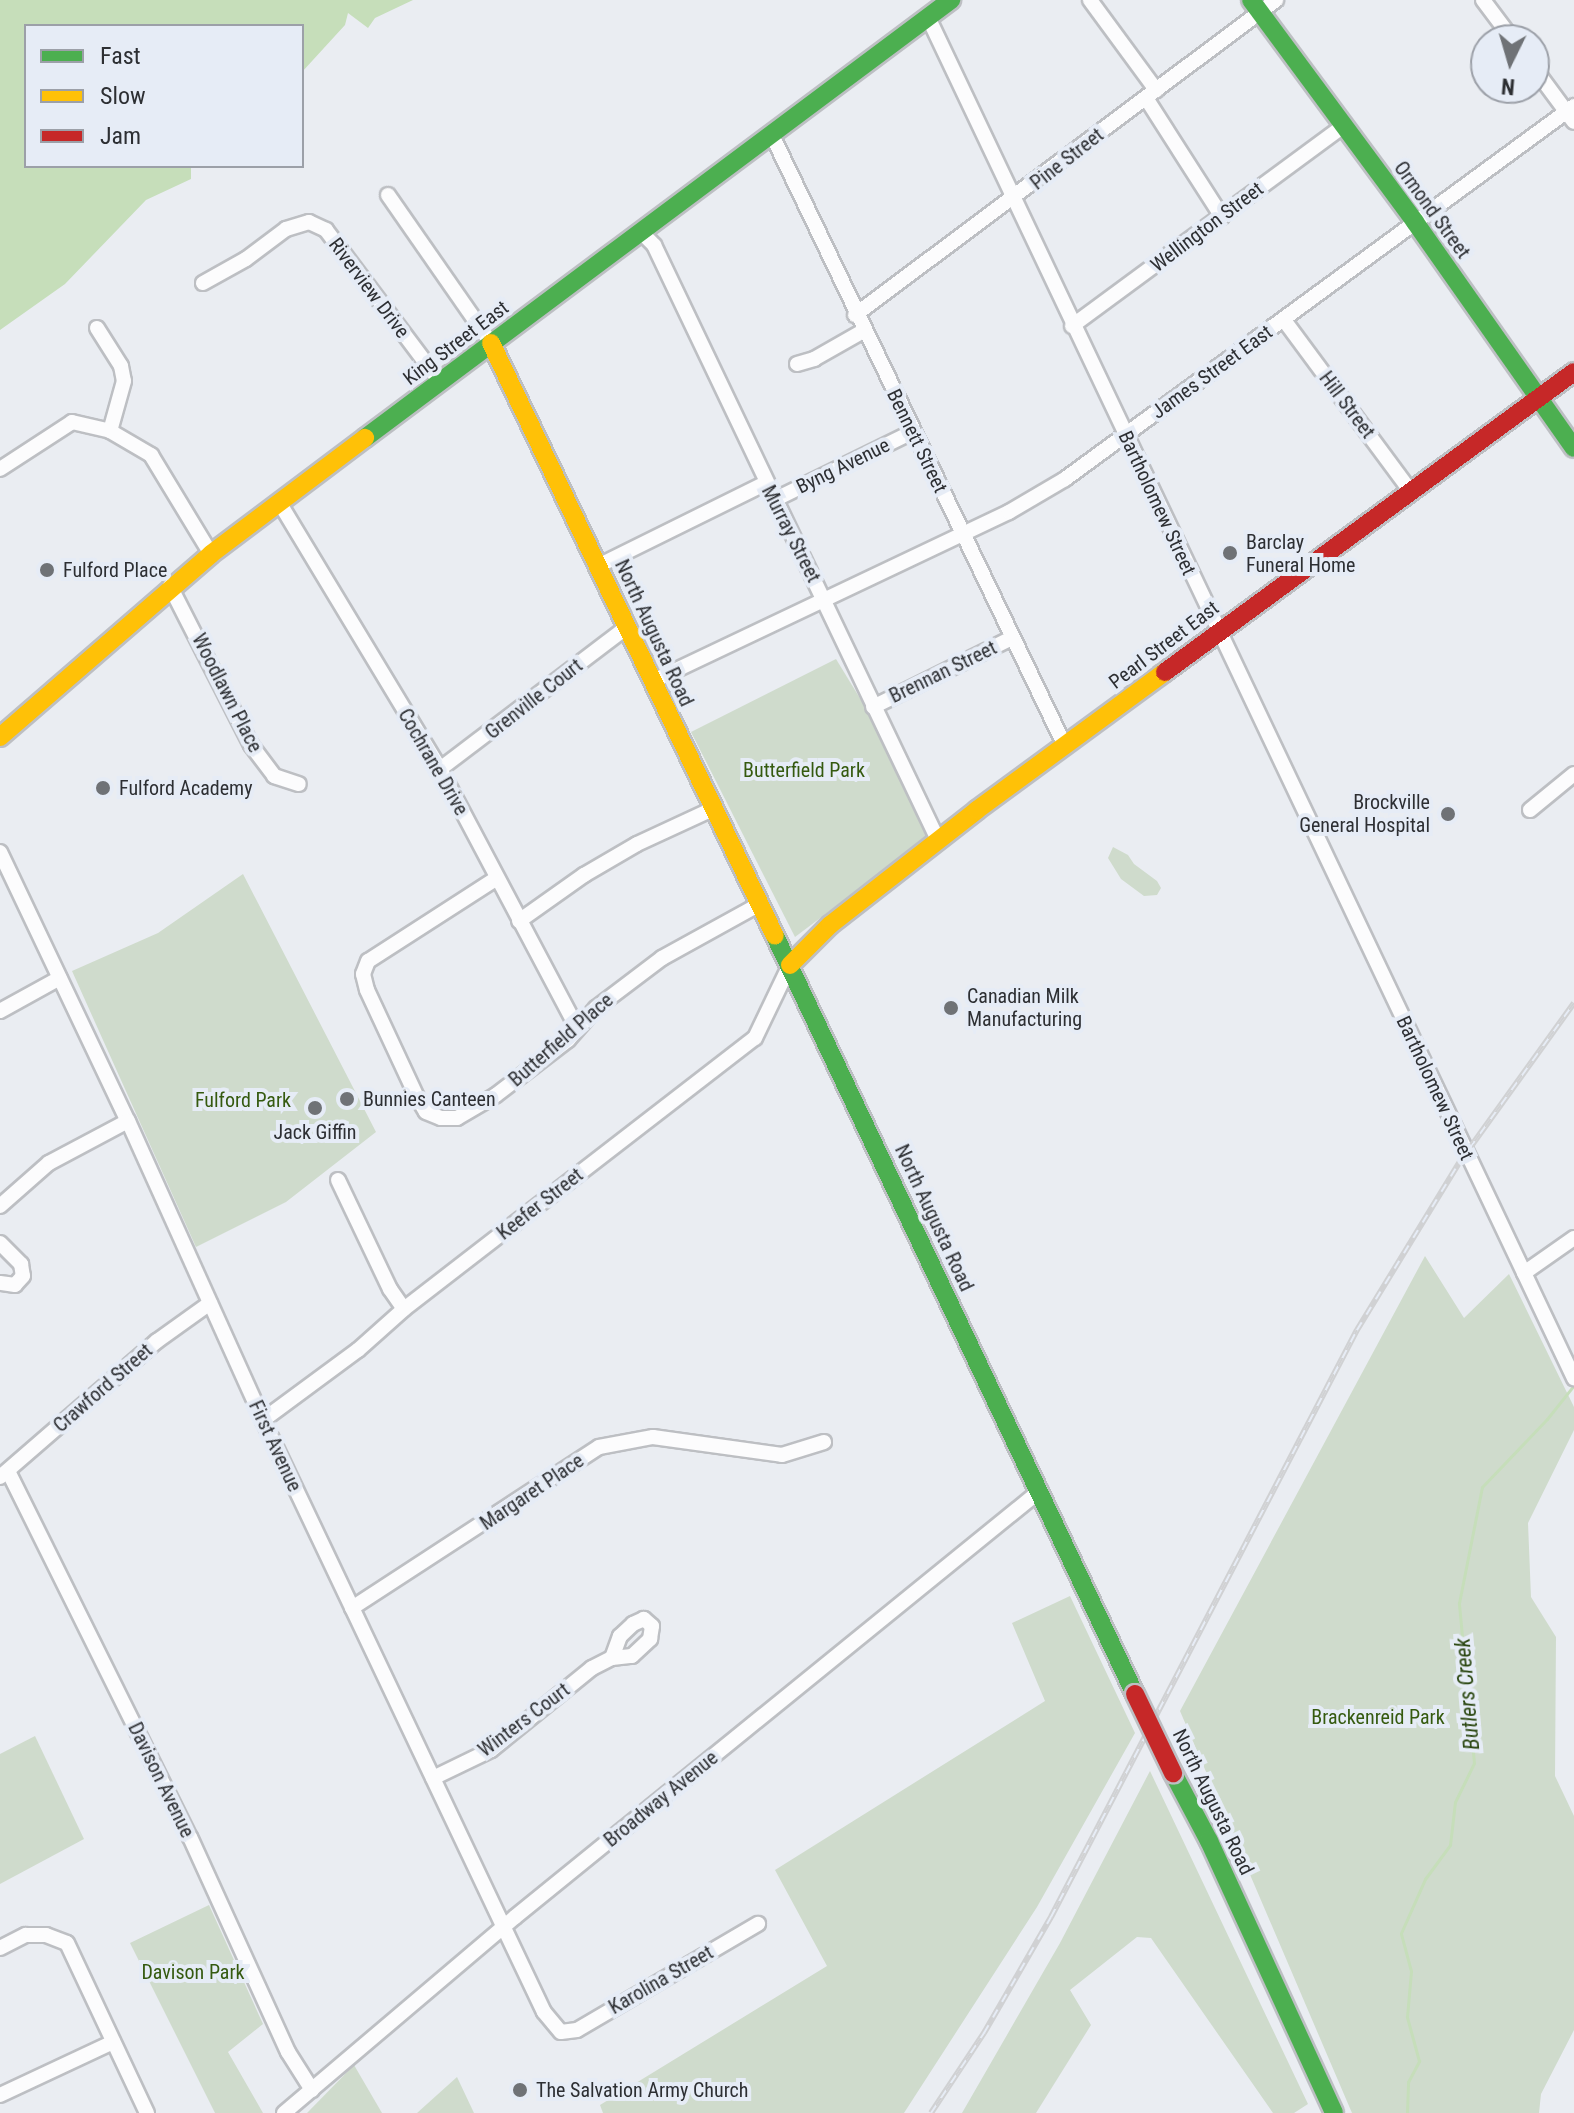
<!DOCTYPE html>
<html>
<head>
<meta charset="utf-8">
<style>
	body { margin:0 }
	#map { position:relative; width:1574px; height:2113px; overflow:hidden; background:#eaedf2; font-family:"Roboto Condensed",sans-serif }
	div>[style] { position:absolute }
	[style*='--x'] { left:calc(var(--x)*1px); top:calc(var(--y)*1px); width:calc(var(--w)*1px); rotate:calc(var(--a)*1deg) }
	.green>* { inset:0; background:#cfdbcc }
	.water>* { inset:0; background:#c6deba }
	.stream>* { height:3px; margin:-1.5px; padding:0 1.5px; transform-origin:1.5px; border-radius:1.5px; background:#c6deba }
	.roads { filter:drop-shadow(2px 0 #bdbfc3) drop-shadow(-2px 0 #bdbfc3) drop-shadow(0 2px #bdbfc3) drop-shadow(0 -2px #bdbfc3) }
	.street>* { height:14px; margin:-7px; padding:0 7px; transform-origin:7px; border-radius:7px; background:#fcfcfd }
	.fast>* { height:18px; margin:-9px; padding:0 9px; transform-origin:9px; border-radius:9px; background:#4caf50 }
	.slow>* { height:18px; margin:-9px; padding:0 9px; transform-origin:9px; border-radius:9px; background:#ffc107 }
	.jam>* { height:18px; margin:-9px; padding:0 9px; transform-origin:9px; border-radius:9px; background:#c62828 }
	.rail>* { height:6px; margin-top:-3px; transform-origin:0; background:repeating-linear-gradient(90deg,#e6ecf6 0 9px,#d0d1d3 0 18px); box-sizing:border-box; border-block:2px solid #d0d1d3 }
	.bridges { filter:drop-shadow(2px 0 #bdbfc3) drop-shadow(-2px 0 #bdbfc3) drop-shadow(0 2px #bdbfc3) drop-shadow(0 -2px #bdbfc3) }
	.jam-bridge>* { height:18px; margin:-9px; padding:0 9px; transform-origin:9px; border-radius:9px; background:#c62828 }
	.dots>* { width:22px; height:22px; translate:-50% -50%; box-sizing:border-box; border:4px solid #e6ecf6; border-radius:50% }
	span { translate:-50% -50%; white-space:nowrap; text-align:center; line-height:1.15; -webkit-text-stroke:8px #e6ecf6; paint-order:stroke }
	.street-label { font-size:20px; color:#2d2f33 }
	.poi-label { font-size:20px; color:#2d2f33 }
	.left { translate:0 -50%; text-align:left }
	.right { translate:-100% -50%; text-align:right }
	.park-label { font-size:20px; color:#355a0f }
	.water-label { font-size:22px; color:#2b4711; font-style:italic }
	.legend { position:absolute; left:24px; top:24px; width:280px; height:144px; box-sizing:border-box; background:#e6ecf6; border:2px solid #9ca0a8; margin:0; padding:10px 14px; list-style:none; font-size:24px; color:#2d2f33 }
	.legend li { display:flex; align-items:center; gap:16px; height:40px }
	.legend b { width:40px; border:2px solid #9ca0a8 }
	.north { position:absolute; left:1470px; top:24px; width:80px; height:80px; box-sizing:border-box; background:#e6ecf6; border:2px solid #9ca0a8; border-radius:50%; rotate:185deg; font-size:22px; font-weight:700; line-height:32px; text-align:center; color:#2d2f33 }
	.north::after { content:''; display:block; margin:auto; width:28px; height:36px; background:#6f7276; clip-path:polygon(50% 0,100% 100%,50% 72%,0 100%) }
</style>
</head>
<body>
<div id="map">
	<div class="green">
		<i style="clip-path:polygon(836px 659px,869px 713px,929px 836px,795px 937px,691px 732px)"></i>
		<i style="clip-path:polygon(1113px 847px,1128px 855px,1134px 864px,1157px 881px,1161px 888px,1157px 895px,1144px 896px,1121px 879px,1108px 858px)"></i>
		<i style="clip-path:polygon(243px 874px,376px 1132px,286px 1202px,196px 1247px,72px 971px,158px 933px)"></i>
		<i style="clip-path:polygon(1425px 1256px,1464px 1318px,1509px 1274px,1574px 1407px,1574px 1430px,1528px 1523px,1531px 1597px,1556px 1637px,1555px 1776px,1574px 1816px,1574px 2030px,1541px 2094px,1539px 2113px,1352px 2113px,1180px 1711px)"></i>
		<i style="clip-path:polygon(1070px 1596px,1135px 1733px,1037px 1907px,904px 2113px,603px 2113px,600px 2105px,827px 1966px,775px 1870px,1045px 1701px,1012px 1623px)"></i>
		<i style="clip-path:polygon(35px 1736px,84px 1839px,0 1884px,0 1754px)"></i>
		<i style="clip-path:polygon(1150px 1771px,1308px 2104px,1294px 2113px,1273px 2113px,1151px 1938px,1137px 1937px,1070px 1990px,1091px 2025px,1036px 2113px,962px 2113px,1060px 1943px)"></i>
		<i style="clip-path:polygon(209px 1905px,263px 2024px,228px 2052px,263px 2113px,215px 2113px,130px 1943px)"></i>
		<i style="clip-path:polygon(354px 2065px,382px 2113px,307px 2113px)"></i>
		<i style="clip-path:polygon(457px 2077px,474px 2113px,417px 2113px)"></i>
	</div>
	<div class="water">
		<i style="clip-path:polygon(0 0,413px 0,375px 18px,368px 28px,348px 13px,345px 25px,302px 72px,302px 26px,26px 26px,26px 166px,199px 166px,191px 168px,191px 179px,146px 200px,65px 284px,0 330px)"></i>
	</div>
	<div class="stream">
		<i style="--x:1407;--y:2113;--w:31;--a:-88"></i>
		<i style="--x:1408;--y:2082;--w:24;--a:-62"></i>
		<i style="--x:1419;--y:2061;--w:46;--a:-105.3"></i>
		<i style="--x:1407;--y:2017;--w:46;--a:-85"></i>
		<i style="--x:1411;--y:1971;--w:39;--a:-105"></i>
		<i style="--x:1401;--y:1933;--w:59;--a:-66"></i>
		<i style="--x:1425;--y:1879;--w:42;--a:-53.7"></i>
		<i style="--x:1450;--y:1845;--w:43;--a:-83.4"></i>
		<i style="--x:1455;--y:1802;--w:43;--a:-64"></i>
		<i style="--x:1474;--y:1763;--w:161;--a:-95.4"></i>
		<i style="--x:1459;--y:1603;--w:118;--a:-78.8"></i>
		<i style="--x:1482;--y:1487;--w:94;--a:-46.3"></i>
		<i style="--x:1547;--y:1419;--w:43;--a:-51.5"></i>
	</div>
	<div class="roads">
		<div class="street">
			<i style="--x:1090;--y:0;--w:112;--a:53.7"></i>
			<i style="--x:1483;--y:0;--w:50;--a:53.1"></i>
			<i style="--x:928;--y:17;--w:1507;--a:64.61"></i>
			<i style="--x:1534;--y:68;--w:67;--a:53.5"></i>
			<i style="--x:1146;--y:98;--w:141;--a:57.4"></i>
			<i style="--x:771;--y:133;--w:680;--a:64.38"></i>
			<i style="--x:388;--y:195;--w:180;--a:55.2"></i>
			<i style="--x:640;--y:231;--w:20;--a:45"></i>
			<i style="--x:654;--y:245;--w:659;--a:64.48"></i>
			<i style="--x:203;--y:283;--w:49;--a:-29.2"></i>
			<i style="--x:246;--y:259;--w:50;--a:-36.9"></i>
			<i style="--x:286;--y:229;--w:24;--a:-17"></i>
			<i style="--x:309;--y:222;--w:19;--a:25"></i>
			<i style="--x:326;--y:230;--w:190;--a:53.1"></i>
			<i style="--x:855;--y:315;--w:526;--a:-36.8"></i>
			<i style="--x:1284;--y:320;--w:212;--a:53.5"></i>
			<i style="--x:1072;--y:326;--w:335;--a:-36.4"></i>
			<i style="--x:97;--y:328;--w:45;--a:57.7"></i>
			<i style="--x:121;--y:366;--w:15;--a:79"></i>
			<i style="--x:124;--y:381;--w:52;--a:105.6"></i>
			<i style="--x:797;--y:364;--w:18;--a:-16"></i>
			<i style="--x:814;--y:359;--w:56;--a:-29.7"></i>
			<i style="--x:0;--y:469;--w:86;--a:-33.1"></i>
			<i style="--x:72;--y:422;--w:39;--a:13"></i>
			<i style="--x:110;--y:431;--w:48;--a:30.3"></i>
			<i style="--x:151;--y:455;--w:116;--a:58.8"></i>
			<i style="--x:774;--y:500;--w:154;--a:-26.2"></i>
			<i style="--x:279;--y:502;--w:312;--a:58.9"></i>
			<i style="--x:440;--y:769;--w:293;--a:62.1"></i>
			<i style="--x:598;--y:566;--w:187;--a:-26.3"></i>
			<i style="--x:170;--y:586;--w:178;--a:63"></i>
			<i style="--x:251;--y:745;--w:39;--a:53"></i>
			<i style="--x:274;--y:776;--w:26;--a:18"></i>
			<i style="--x:653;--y:681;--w:394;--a:-25.4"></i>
			<i style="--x:1009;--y:512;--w:65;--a:-30.5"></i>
			<i style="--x:1065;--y:479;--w:631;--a:-36.23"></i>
			<i style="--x:873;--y:707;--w:155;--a:-26.4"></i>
			<i style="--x:440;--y:769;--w:235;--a:-37.2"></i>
			<i style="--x:1530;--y:810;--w:57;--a:-39.3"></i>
			<i style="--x:0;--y:852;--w:298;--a:64.6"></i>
			<i style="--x:128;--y:1121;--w:328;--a:65.7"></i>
			<i style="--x:263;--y:1420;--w:655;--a:64.61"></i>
			<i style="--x:544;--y:2012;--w:26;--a:50"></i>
			<i style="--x:561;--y:2032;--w:16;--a:-7"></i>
			<i style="--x:577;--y:2030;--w:210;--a:-30.4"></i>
			<i style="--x:497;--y:878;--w:153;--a:147.2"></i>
			<i style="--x:368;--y:961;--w:14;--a:111"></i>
			<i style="--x:363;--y:974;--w:16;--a:76"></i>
			<i style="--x:367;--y:990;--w:118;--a:65"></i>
			<i style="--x:417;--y:1097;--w:17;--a:59"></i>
			<i style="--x:426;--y:1112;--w:16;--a:22"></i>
			<i style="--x:441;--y:1118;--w:16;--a:0"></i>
			<i style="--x:457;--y:1118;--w:45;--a:-30.5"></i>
			<i style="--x:496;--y:1095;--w:91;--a:-37.4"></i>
			<i style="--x:568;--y:1040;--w:43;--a:-48.8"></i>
			<i style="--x:596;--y:1008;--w:83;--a:-37.1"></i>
			<i style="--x:662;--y:958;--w:112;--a:-28.9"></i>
			<i style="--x:519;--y:921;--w:80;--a:-35.3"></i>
			<i style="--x:584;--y:875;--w:61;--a:-30.3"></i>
			<i style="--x:637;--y:844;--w:86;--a:-24.8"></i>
			<i style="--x:0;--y:1011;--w:68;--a:-28.8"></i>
			<i style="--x:338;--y:1180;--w:121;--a:64.5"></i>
			<i style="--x:390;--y:1289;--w:24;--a:55"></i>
			<i style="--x:0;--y:1206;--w:65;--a:-41.3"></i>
			<i style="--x:49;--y:1163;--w:89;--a:-28"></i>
			<i style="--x:0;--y:1243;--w:30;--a:45"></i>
			<i style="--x:21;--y:1264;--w:12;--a:81"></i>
			<i style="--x:23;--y:1276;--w:12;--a:132"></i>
			<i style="--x:15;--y:1285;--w:15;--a:-172"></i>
			<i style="--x:1524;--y:1273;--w:61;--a:-35"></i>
			<i style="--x:263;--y:1420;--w:118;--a:-36.4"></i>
			<i style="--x:358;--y:1350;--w:62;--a:-41.7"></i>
			<i style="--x:404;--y:1309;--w:443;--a:-37.7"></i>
			<i style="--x:755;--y:1038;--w:81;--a:-64.4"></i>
			<i style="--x:8;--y:1471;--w:409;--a:63.6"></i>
			<i style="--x:190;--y:1837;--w:236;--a:65.5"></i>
			<i style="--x:288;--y:2052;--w:45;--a:57.7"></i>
			<i style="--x:0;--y:1477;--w:208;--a:-40.9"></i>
			<i style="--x:157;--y:1341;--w:65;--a:-35.6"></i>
			<i style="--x:352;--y:1608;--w:295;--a:-33.1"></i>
			<i style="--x:599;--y:1447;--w:55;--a:-10.5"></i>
			<i style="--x:653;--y:1437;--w:130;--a:7.9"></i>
			<i style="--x:782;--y:1455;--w:44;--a:-17.2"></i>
			<i style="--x:433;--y:1778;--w:64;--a:-25.8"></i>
			<i style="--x:491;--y:1750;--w:130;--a:-39.1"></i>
			<i style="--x:592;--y:1668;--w:22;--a:-27"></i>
			<i style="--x:612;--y:1658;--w:20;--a:-6"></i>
			<i style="--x:632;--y:1656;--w:25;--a:-43"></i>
			<i style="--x:650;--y:1639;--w:13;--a:-81"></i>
			<i style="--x:652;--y:1626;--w:11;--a:-139"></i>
			<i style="--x:644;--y:1619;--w:12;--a:156"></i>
			<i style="--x:633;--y:1624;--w:18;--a:137"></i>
			<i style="--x:620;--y:1636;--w:23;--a:110"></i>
			<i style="--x:0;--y:1948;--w:29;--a:-27"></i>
			<i style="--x:26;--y:1935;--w:20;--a:0"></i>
			<i style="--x:46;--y:1935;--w:22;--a:21"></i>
			<i style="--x:67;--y:1943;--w:188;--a:64.8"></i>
			<i style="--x:0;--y:2095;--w:125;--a:-25.1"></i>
			<i style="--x:284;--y:2113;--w:303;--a:-40.3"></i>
			<i style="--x:515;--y:1917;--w:677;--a:-39.07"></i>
		</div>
		<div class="fast">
			<i style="--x:1251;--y:0;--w:276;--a:53.5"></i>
			<i style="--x:1415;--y:222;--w:276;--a:54.9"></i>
			<i style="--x:365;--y:438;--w:732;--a:-36.78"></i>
			<i style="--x:775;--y:936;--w:839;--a:64.6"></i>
			<i style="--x:1173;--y:1773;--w:77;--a:62.1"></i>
			<i style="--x:1209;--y:1841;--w:299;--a:65.3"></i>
		</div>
		<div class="slow">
			<i style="--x:491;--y:343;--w:657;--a:64.41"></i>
			<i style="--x:0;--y:737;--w:279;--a:-40.9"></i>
			<i style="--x:211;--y:554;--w:193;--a:-37"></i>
			<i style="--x:790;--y:965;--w:57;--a:-45"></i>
			<i style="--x:830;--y:925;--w:187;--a:-38"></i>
			<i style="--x:977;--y:810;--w:233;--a:-36.3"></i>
		</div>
		<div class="jam">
			<i style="--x:1165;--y:672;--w:507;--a:-36.26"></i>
		</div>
	</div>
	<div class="rail">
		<i style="--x:931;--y:2113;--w:96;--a:-56.5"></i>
		<i style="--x:984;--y:2033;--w:134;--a:-60"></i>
		<i style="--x:1051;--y:1917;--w:662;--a:-62.47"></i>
		<i style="--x:1357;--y:1330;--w:196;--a:-58.6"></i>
		<i style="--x:1459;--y:1163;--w:197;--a:-54.3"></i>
	</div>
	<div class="bridges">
		<div class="jam-bridge">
			<i style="--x:1135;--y:1694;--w:88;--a:64.3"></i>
		</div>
	</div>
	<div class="dots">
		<i style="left:1230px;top:553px;background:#6f7276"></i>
		<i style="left:47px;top:570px;background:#6f7276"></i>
		<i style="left:103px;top:788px;background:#6f7276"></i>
		<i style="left:1448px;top:814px;background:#6f7276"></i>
		<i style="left:951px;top:1008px;background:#6f7276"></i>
		<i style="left:347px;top:1099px;background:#6f7276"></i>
		<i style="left:315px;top:1108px;background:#6f7276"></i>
		<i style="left:520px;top:2090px;background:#6f7276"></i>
	</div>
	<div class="street-label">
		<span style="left:1067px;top:159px;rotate:-38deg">Pine Street</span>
		<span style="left:1432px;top:210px;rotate:54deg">Ormond Street</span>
		<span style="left:1207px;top:227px;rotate:-37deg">Wellington Street</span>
		<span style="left:369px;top:288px;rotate:53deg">Riverview Drive</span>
		<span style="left:456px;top:343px;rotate:-37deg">King Street East</span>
		<span style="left:1212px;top:372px;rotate:-36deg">James Street East</span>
		<span style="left:1347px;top:405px;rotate:53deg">Hill Street</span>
		<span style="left:917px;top:441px;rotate:64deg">Bennett Street</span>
		<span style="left:843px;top:466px;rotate:-26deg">Byng Avenue</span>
		<span style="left:1157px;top:503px;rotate:65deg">Bartholomew Street</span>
		<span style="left:791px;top:534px;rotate:63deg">Murray Street</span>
		<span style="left:654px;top:633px;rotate:65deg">North Augusta Road</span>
		<span style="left:1164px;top:645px;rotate:-37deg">Pearl Street East</span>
		<span style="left:943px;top:672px;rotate:-26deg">Brennan Street</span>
		<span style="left:227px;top:693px;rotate:63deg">Woodlawn Place</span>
		<span style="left:534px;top:699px;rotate:-38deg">Grenville Court</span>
		<span style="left:433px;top:762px;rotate:60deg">Cochrane Drive</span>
		<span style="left:561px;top:1040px;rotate:-41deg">Butterfield Place</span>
		<span style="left:1435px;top:1088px;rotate:65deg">Bartholomew Street</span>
		<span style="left:540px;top:1204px;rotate:-38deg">Keefer Street</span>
		<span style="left:934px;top:1218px;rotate:65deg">North Augusta Road</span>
		<span style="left:103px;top:1388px;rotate:-41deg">Crawford Street</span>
		<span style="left:275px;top:1446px;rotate:65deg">First Avenue</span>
		<span style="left:532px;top:1492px;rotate:-34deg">Margaret Place</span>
		<span style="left:524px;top:1720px;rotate:-37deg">Winters Court</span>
		<span style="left:161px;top:1780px;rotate:64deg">Davison Avenue</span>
		<span style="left:661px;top:1799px;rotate:-39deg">Broadway Avenue</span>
		<span style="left:1213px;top:1802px;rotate:64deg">North Augusta Road</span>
		<span style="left:661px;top:1980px;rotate:-30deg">Karolina Street</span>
	</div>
	<div class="poi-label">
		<span class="left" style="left:1246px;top:554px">Barclay<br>Funeral Home</span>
		<span class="left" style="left:63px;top:570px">Fulford Place</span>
		<span class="left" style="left:119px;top:788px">Fulford Academy</span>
		<span class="right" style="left:1430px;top:814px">Brockville<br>General Hospital</span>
		<span class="left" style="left:967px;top:1008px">Canadian Milk<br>Manufacturing</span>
		<span class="left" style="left:363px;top:1099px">Bunnies Canteen</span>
		<span style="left:315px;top:1132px">Jack Giffin</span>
		<span class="left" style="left:536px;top:2090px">The Salvation Army Church</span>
	</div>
	<div class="park-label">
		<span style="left:804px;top:770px">Butterfield Park</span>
		<span style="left:243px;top:1100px">Fulford Park</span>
		<span style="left:1378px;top:1717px">Brackenreid Park</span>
		<span style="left:193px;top:1972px">Davison Park</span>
	</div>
	<div class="water-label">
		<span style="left:1467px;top:1694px;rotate:-95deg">Butlers Creek</span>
	</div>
	<ul class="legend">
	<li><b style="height:10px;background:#4caf50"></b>Fast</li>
	<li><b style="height:10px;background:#ffc107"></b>Slow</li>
	<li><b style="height:10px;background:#c62828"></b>Jam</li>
	</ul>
	<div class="north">N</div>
</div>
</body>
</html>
